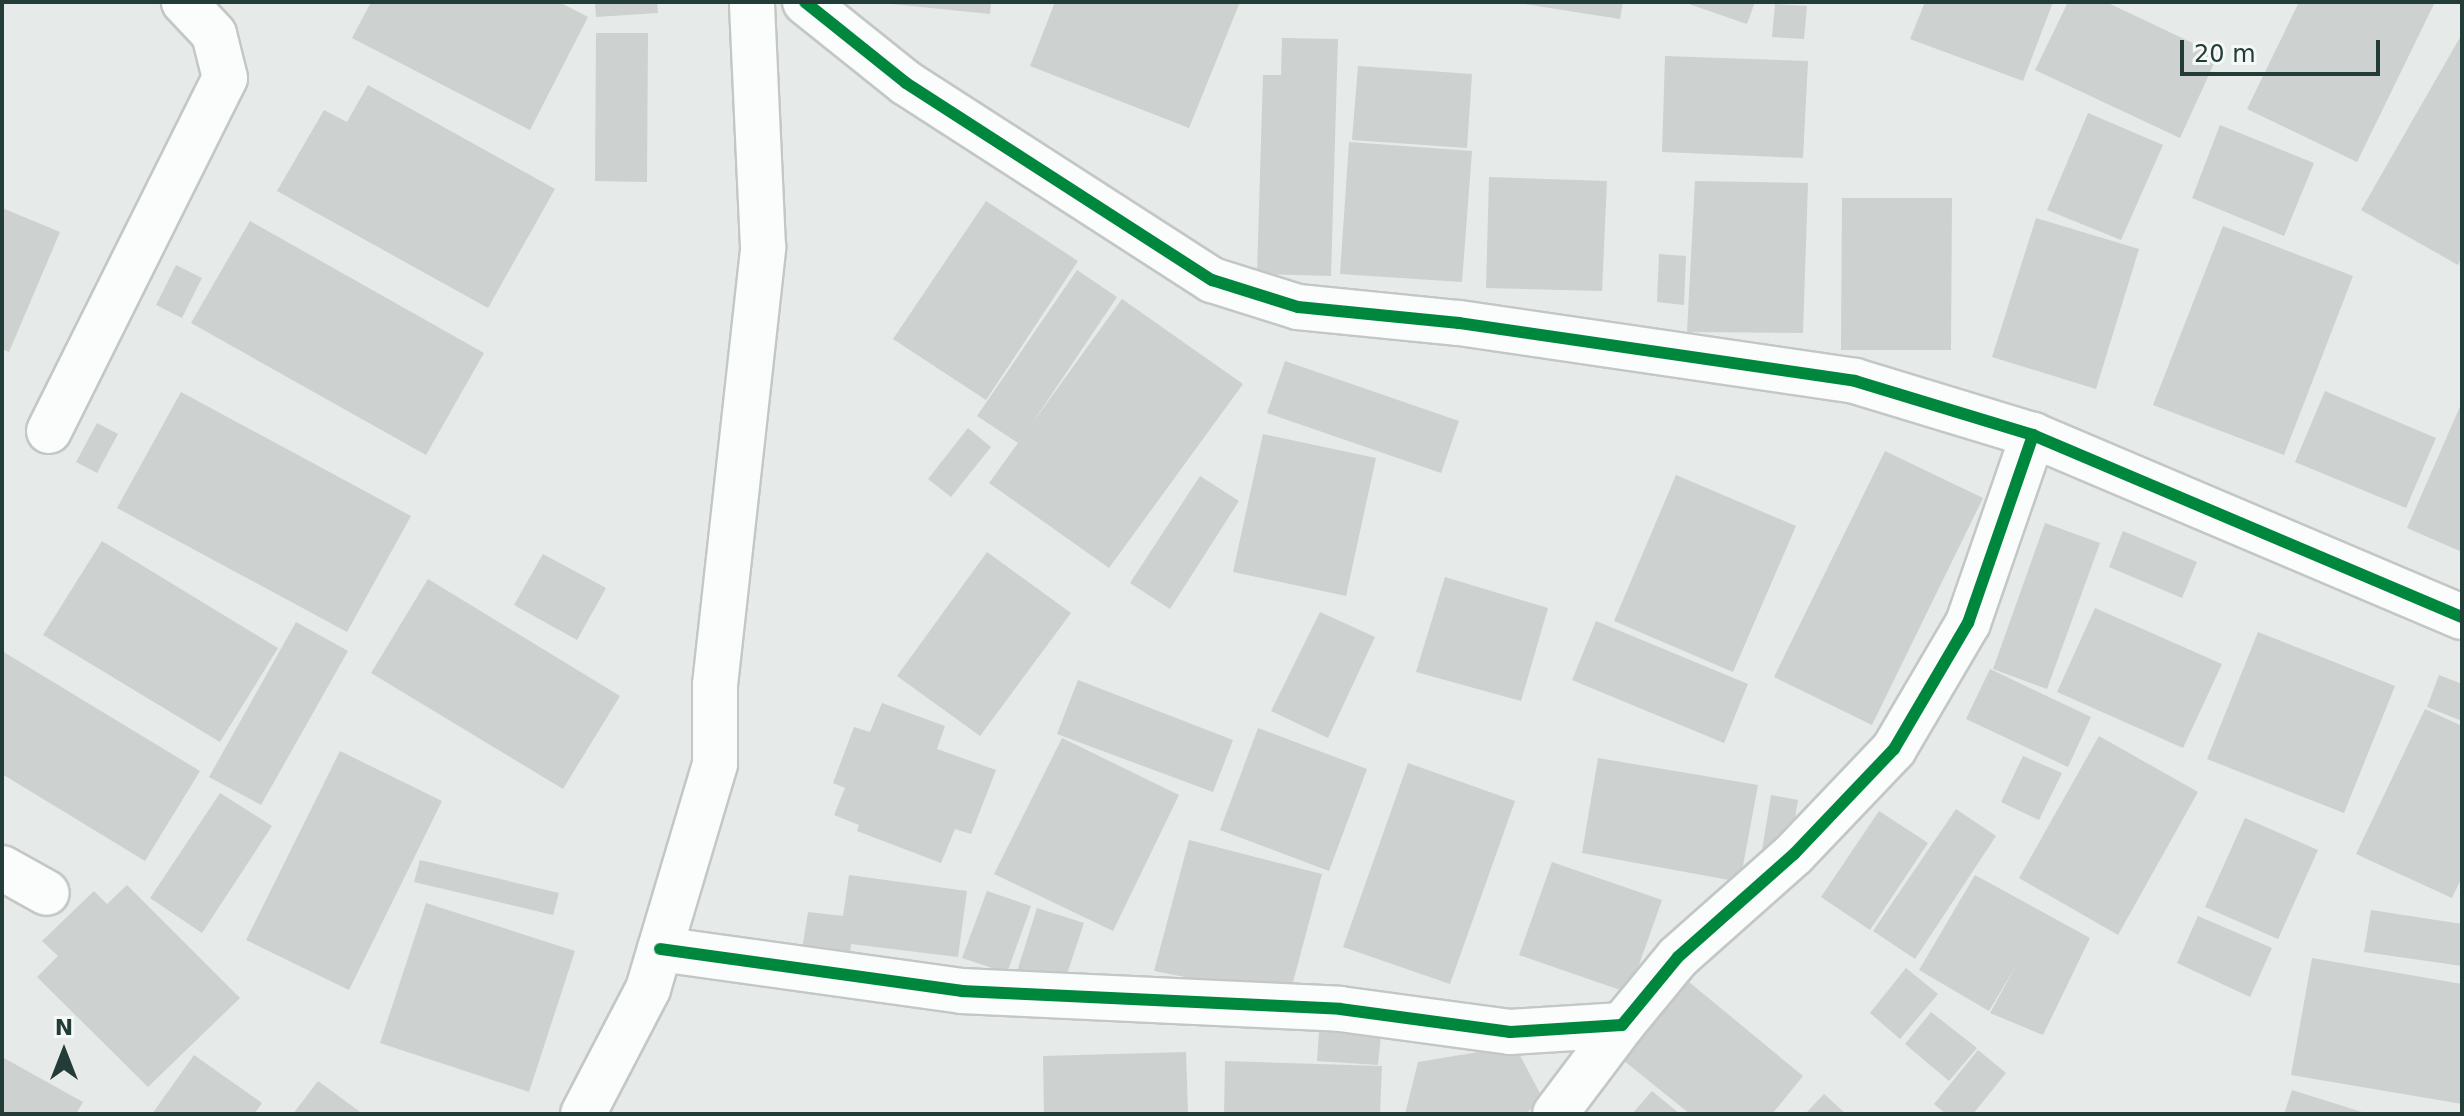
<!DOCTYPE html>
<html>
<head>
<meta charset="utf-8">
<style>
	body { margin:0 }
	#map { position:relative; width:2464px; height:1116px; overflow:hidden; background:#e6eae8; font-family:"DejaVu Sans",sans-serif }
	div>[style] { position:absolute }
	[style*='--x'] { left:calc(var(--x)*1px); top:calc(var(--y)*1px); width:calc(var(--w)*1px); rotate:calc(var(--a)*1deg) }
	.building>* { inset:0; background:#cdd1d0 }
	.roads { filter:drop-shadow(2px 0 #c3c7c5) drop-shadow(-2px 0 #c3c7c5) drop-shadow(0 2px #c3c7c5) drop-shadow(0 -2px #c3c7c5) }
	.minor>* { height:44px; margin:-22px; padding:0 22px; transform-origin:22px; border-radius:22px; background:#fbfcfc }
	.cycleway>* { height:12px; margin:-6px; padding:0 6px; transform-origin:6px; border-radius:6px; background:#00873e }
	span { translate:-50% -50%; white-space:nowrap; text-align:center; line-height:1.15; -webkit-text-stroke:8px #f4f9f7; paint-order:stroke }
	.frame { position:absolute; inset:0; border:4px solid #243c38; pointer-events:none }
	.north { position:absolute; left:24px; top:1012px; width:80px; height:80px; -webkit-text-stroke:6px #f4f9f7; paint-order:stroke; rotate:0deg; font-size:22px; font-weight:700; line-height:32px; text-align:center; color:#243c38 }
	.north::after { content:''; display:block; margin:auto; width:28px; height:36px; background:#243c38; clip-path:polygon(50% 0,100% 100%,50% 72%,0 100%) }
	.scale { position:absolute; left:2180px; top:40px; width:200px; height:36px; box-sizing:border-box; border:4px solid #243c38; border-top:0; padding-left:10px; font-size:24px; line-height:28px; white-space:nowrap; color:#243c38; -webkit-text-stroke:6px #f4f9f7; paint-order:stroke }
</style>
</head>
<body>
<div id="map">
	<div class="building">
		<i style="clip-path:polygon(371px 2px,559px 2px,588px 17px,530px 130px,352px 38px)"></i>
		<i style="clip-path:polygon(595px 2px,657px 2px,658px 13px,596px 17px)"></i>
		<i style="clip-path:polygon(872px 2px,991px 2px,990px 14px)"></i>
		<i style="clip-path:polygon(1055px 2px,1240px 2px,1189px 128px,1030px 66px)"></i>
		<i style="clip-path:polygon(1511px 2px,1623px 2px,1620px 19px)"></i>
		<i style="clip-path:polygon(1683px 2px,1755px 2px,1747px 24px)"></i>
		<i style="clip-path:polygon(1925px 2px,2053px 2px,2023px 81px,1910px 39px)"></i>
		<i style="clip-path:polygon(2068px 2px,2106px 2px,2218px 55px,2180px 138px,2035px 70px)"></i>
		<i style="clip-path:polygon(2299px 2px,2435px 2px,2357px 162px,2247px 109px)"></i>
		<i style="clip-path:polygon(1775px 4px,1807px 6px,1804px 39px,1772px 37px)"></i>
		<i style="clip-path:polygon(596px 33px,648px 33px,647px 182px,595px 181px)"></i>
		<i style="clip-path:polygon(2462px 34px,2462px 257px,2458px 265px,2361px 210px)"></i>
		<i style="clip-path:polygon(1282px 38px,1338px 39px,1331px 276px,1257px 274px,1263px 75px,1281px 75px)"></i>
		<i style="clip-path:polygon(1665px 56px,1808px 61px,1803px 158px,1662px 152px)"></i>
		<i style="clip-path:polygon(1358px 66px,1472px 74px,1467px 148px,1352px 140px)"></i>
		<i style="clip-path:polygon(368px 85px,555px 189px,488px 308px,277px 191px,324px 110px,347px 122px)"></i>
		<i style="clip-path:polygon(2088px 113px,2163px 145px,2121px 240px,2047px 210px)"></i>
		<i style="clip-path:polygon(2220px 125px,2314px 163px,2284px 236px,2192px 198px)"></i>
		<i style="clip-path:polygon(1349px 142px,1472px 151px,1462px 282px,1340px 274px)"></i>
		<i style="clip-path:polygon(1489px 177px,1607px 181px,1602px 291px,1486px 288px)"></i>
		<i style="clip-path:polygon(1695px 181px,1808px 183px,1803px 333px,1687px 332px)"></i>
		<i style="clip-path:polygon(1842px 198px,1952px 198px,1951px 350px,1841px 350px)"></i>
		<i style="clip-path:polygon(986px 201px,1078px 261px,986px 400px,893px 339px)"></i>
		<i style="clip-path:polygon(2px 208px,60px 232px,9px 352px,2px 349px)"></i>
		<i style="clip-path:polygon(2036px 218px,2139px 249px,2096px 389px,1992px 357px)"></i>
		<i style="clip-path:polygon(250px 221px,484px 353px,426px 455px,191px 323px)"></i>
		<i style="clip-path:polygon(2223px 226px,2353px 276px,2284px 455px,2153px 405px)"></i>
		<i style="clip-path:polygon(1659px 254px,1686px 256px,1684px 305px,1657px 302px)"></i>
		<i style="clip-path:polygon(176px 265px,202px 278px,182px 318px,156px 305px)"></i>
		<i style="clip-path:polygon(1077px 270px,1117px 297px,1031px 425px,1122px 299px,1243px 384px,1109px 568px,989px 483px,1018px 443px,977px 416px)"></i>
		<i style="clip-path:polygon(1285px 361px,1459px 421px,1441px 473px,1267px 413px)"></i>
		<i style="clip-path:polygon(2325px 391px,2436px 438px,2406px 508px,2295px 462px)"></i>
		<i style="clip-path:polygon(181px 392px,411px 516px,347px 632px,117px 508px)"></i>
		<i style="clip-path:polygon(2462px 402px,2462px 552px,2407px 528px)"></i>
		<i style="clip-path:polygon(97px 423px,118px 434px,97px 473px,76px 462px)"></i>
		<i style="clip-path:polygon(968px 428px,991px 447px,951px 497px,928px 479px)"></i>
		<i style="clip-path:polygon(1263px 434px,1376px 458px,1346px 596px,1233px 572px)"></i>
		<i style="clip-path:polygon(1885px 451px,1983px 498px,1872px 725px,1774px 677px)"></i>
		<i style="clip-path:polygon(1676px 475px,1796px 526px,1733px 672px,1614px 621px)"></i>
		<i style="clip-path:polygon(1200px 476px,1239px 501px,1170px 609px,1130px 583px)"></i>
		<i style="clip-path:polygon(2045px 523px,2100px 543px,2047px 689px,1993px 669px)"></i>
		<i style="clip-path:polygon(2123px 531px,2197px 562px,2182px 598px,2109px 567px)"></i>
		<i style="clip-path:polygon(102px 541px,278px 648px,220px 742px,43px 635px)"></i>
		<i style="clip-path:polygon(987px 552px,1071px 613px,980px 736px,897px 676px)"></i>
		<i style="clip-path:polygon(543px 554px,606px 588px,577px 640px,514px 605px)"></i>
		<i style="clip-path:polygon(1445px 577px,1548px 608px,1521px 701px,1416px 672px)"></i>
		<i style="clip-path:polygon(428px 579px,620px 696px,563px 789px,371px 673px)"></i>
		<i style="clip-path:polygon(2095px 608px,2222px 664px,2183px 748px,2057px 692px)"></i>
		<i style="clip-path:polygon(1320px 612px,1375px 637px,1328px 738px,1271px 711px)"></i>
		<i style="clip-path:polygon(1596px 621px,1748px 684px,1724px 743px,1572px 680px)"></i>
		<i style="clip-path:polygon(296px 622px,348px 651px,261px 805px,209px 777px)"></i>
		<i style="clip-path:polygon(2258px 632px,2395px 686px,2344px 813px,2207px 759px)"></i>
		<i style="clip-path:polygon(2px 651px,200px 771px,145px 861px,2px 774px)"></i>
		<i style="clip-path:polygon(1990px 669px,2091px 717px,2068px 767px,1966px 719px)"></i>
		<i style="clip-path:polygon(2439px 675px,2462px 684px,2462px 721px,2427px 707px)"></i>
		<i style="clip-path:polygon(1078px 680px,1233px 740px,1213px 792px,1057px 734px)"></i>
		<i style="clip-path:polygon(882px 703px,945px 726px,937px 749px,996px 770px,971px 834px,955px 829px,941px 863px,857px 831px,859px 825px,834px 815px,845px 788px,833px 783px,854px 727px,870px 732px)"></i>
		<i style="clip-path:polygon(2425px 709px,2462px 726px,2462px 877px,2452px 898px,2356px 854px)"></i>
		<i style="clip-path:polygon(1258px 728px,1367px 769px,1329px 871px,1220px 830px)"></i>
		<i style="clip-path:polygon(2099px 736px,2198px 792px,2118px 935px,2019px 878px)"></i>
		<i style="clip-path:polygon(1062px 738px,1179px 795px,1113px 931px,994px 874px)"></i>
		<i style="clip-path:polygon(340px 751px,442px 801px,349px 990px,246px 940px)"></i>
		<i style="clip-path:polygon(2023px 756px,2062px 773px,2039px 820px,2001px 802px)"></i>
		<i style="clip-path:polygon(1598px 758px,1758px 785px,1740px 882px,1582px 853px)"></i>
		<i style="clip-path:polygon(1408px 763px,1515px 801px,1450px 984px,1343px 947px)"></i>
		<i style="clip-path:polygon(220px 793px,272px 826px,202px 933px,150px 898px)"></i>
		<i style="clip-path:polygon(1771px 795px,1798px 800px,1789px 854px,1762px 850px)"></i>
		<i style="clip-path:polygon(1956px 809px,1996px 836px,1915px 959px,1873px 931px)"></i>
		<i style="clip-path:polygon(1879px 811px,1928px 843px,1870px 930px,1821px 897px)"></i>
		<i style="clip-path:polygon(2245px 818px,2318px 850px,2278px 939px,2205px 907px)"></i>
		<i style="clip-path:polygon(1189px 840px,1322px 874px,1289px 997px,1154px 971px)"></i>
		<i style="clip-path:polygon(420px 860px,559px 893px,553px 915px,414px 882px)"></i>
		<i style="clip-path:polygon(1552px 862px,1662px 900px,1629px 993px,1519px 955px)"></i>
		<i style="clip-path:polygon(849px 875px,967px 891px,958px 957px,851px 944px,850px 957px,802px 950px,808px 912px,843px 916px)"></i>
		<i style="clip-path:polygon(1975px 875px,2090px 938px,2043px 1035px,1990px 1013px,2017px 964px,1989px 1011px,1919px 970px)"></i>
		<i style="clip-path:polygon(127px 885px,240px 998px,148px 1087px,37px 977px,58px 956px,42px 941px,94px 891px,107px 904px)"></i>
		<i style="clip-path:polygon(987px 891px,1031px 906px,1007px 973px,962px 958px)"></i>
		<i style="clip-path:polygon(426px 903px,575px 951px,529px 1092px,380px 1043px)"></i>
		<i style="clip-path:polygon(1037px 908px,1084px 923px,1061px 992px,1015px 978px)"></i>
		<i style="clip-path:polygon(2371px 910px,2462px 924px,2462px 966px,2364px 952px)"></i>
		<i style="clip-path:polygon(2198px 916px,2272px 948px,2250px 997px,2177px 963px)"></i>
		<i style="clip-path:polygon(2312px 958px,2462px 984px,2462px 1104px,2291px 1075px)"></i>
		<i style="clip-path:polygon(1906px 968px,1938px 994px,1900px 1039px,1870px 1013px)"></i>
		<i style="clip-path:polygon(1689px 982px,1803px 1076px,1772px 1114px,1690px 1114px,1623px 1060px)"></i>
		<i style="clip-path:polygon(1931px 1012px,1977px 1048px,1949px 1081px,1905px 1044px)"></i>
		<i style="clip-path:polygon(1319px 1032px,1381px 1036px,1378px 1065px,1317px 1061px)"></i>
		<i style="clip-path:polygon(1515px 1046px,1542px 1097px,1526px 1114px,1405px 1114px,1418px 1062px)"></i>
		<i style="clip-path:polygon(1978px 1050px,2006px 1073px,1973px 1114px,1946px 1114px,1934px 1104px)"></i>
		<i style="clip-path:polygon(1186px 1052px,1188px 1114px,1044px 1114px,1043px 1056px)"></i>
		<i style="clip-path:polygon(194px 1055px,262px 1103px,254px 1114px,152px 1114px)"></i>
		<i style="clip-path:polygon(2px 1057px,83px 1102px,76px 1114px,2px 1114px)"></i>
		<i style="clip-path:polygon(1225px 1061px,1382px 1066px,1380px 1114px,1224px 1114px)"></i>
		<i style="clip-path:polygon(318px 1081px,363px 1114px,293px 1114px)"></i>
		<i style="clip-path:polygon(2292px 1090px,2365px 1113px,2365px 1114px,2284px 1114px)"></i>
		<i style="clip-path:polygon(1652px 1091px,1680px 1114px,1632px 1114px)"></i>
		<i style="clip-path:polygon(1824px 1094px,1846px 1114px,1805px 1114px)"></i>
	</div>
	<div class="roads">
		<div class="minor">
			<i style="--x:805;--y:2;--w:129;--a:38.7"></i>
			<i style="--x:906;--y:83;--w:364;--a:32.8"></i>
			<i style="--x:1212;--y:280;--w:90;--a:17.4"></i>
			<i style="--x:1298;--y:307;--w:162;--a:5.7"></i>
			<i style="--x:1459;--y:323;--w:400;--a:8.3"></i>
			<i style="--x:1855;--y:381;--w:186;--a:16.9"></i>
			<i style="--x:2033;--y:435;--w:466;--a:23"></i>
			<i style="--x:49;--y:431;--w:394;--a:-63.5"></i>
			<i style="--x:225;--y:78;--w:45;--a:-104"></i>
			<i style="--x:214;--y:34;--w:44;--a:-133.2"></i>
			<i style="--x:2;--y:868;--w:51;--a:29.1"></i>
			<i style="--x:660;--y:949;--w:305;--a:7.9"></i>
			<i style="--x:962;--y:991;--w:378;--a:2.7"></i>
			<i style="--x:1340;--y:1009;--w:172;--a:7.7"></i>
			<i style="--x:1510;--y:1032;--w:112;--a:-3.6"></i>
			<i style="--x:1622;--y:1025;--w:88;--a:-50.5"></i>
			<i style="--x:1678;--y:957;--w:155;--a:-41.6"></i>
			<i style="--x:1794;--y:854;--w:145;--a:-46.4"></i>
			<i style="--x:1894;--y:749;--w:146;--a:-59.6"></i>
			<i style="--x:1968;--y:623;--w:199;--a:-70.9"></i>
			<i style="--x:583;--y:1114;--w:141;--a:-62.5"></i>
			<i style="--x:648;--y:989;--w:235;--a:-73.4"></i>
			<i style="--x:715;--y:764;--w:79;--a:-90"></i>
			<i style="--x:715;--y:685;--w:441;--a:-83.7"></i>
			<i style="--x:763;--y:247;--w:245;--a:-92.6"></i>
			<i style="--x:1555;--y:1114;--w:111;--a:-53"></i>
		</div>
	</div>
	<div class="cycleway">
		<i style="--x:805;--y:2;--w:129;--a:38.7"></i>
		<i style="--x:906;--y:83;--w:364;--a:32.8"></i>
		<i style="--x:1212;--y:280;--w:90;--a:17.4"></i>
		<i style="--x:1298;--y:307;--w:162;--a:5.7"></i>
		<i style="--x:1459;--y:323;--w:400;--a:8.3"></i>
		<i style="--x:1855;--y:381;--w:186;--a:16.9"></i>
		<i style="--x:2033;--y:435;--w:466;--a:23"></i>
		<i style="--x:660;--y:949;--w:305;--a:7.9"></i>
		<i style="--x:962;--y:991;--w:378;--a:2.7"></i>
		<i style="--x:1340;--y:1009;--w:172;--a:7.7"></i>
		<i style="--x:1510;--y:1032;--w:112;--a:-3.6"></i>
		<i style="--x:1622;--y:1025;--w:88;--a:-50.5"></i>
		<i style="--x:1678;--y:957;--w:155;--a:-41.6"></i>
		<i style="--x:1794;--y:854;--w:145;--a:-46.4"></i>
		<i style="--x:1894;--y:749;--w:146;--a:-59.6"></i>
		<i style="--x:1968;--y:623;--w:199;--a:-70.9"></i>
	</div>
	<div class="frame"></div>
	<div class="north">N</div>
	<div class="scale">20 m</div>
</div>
</body>
</html>
